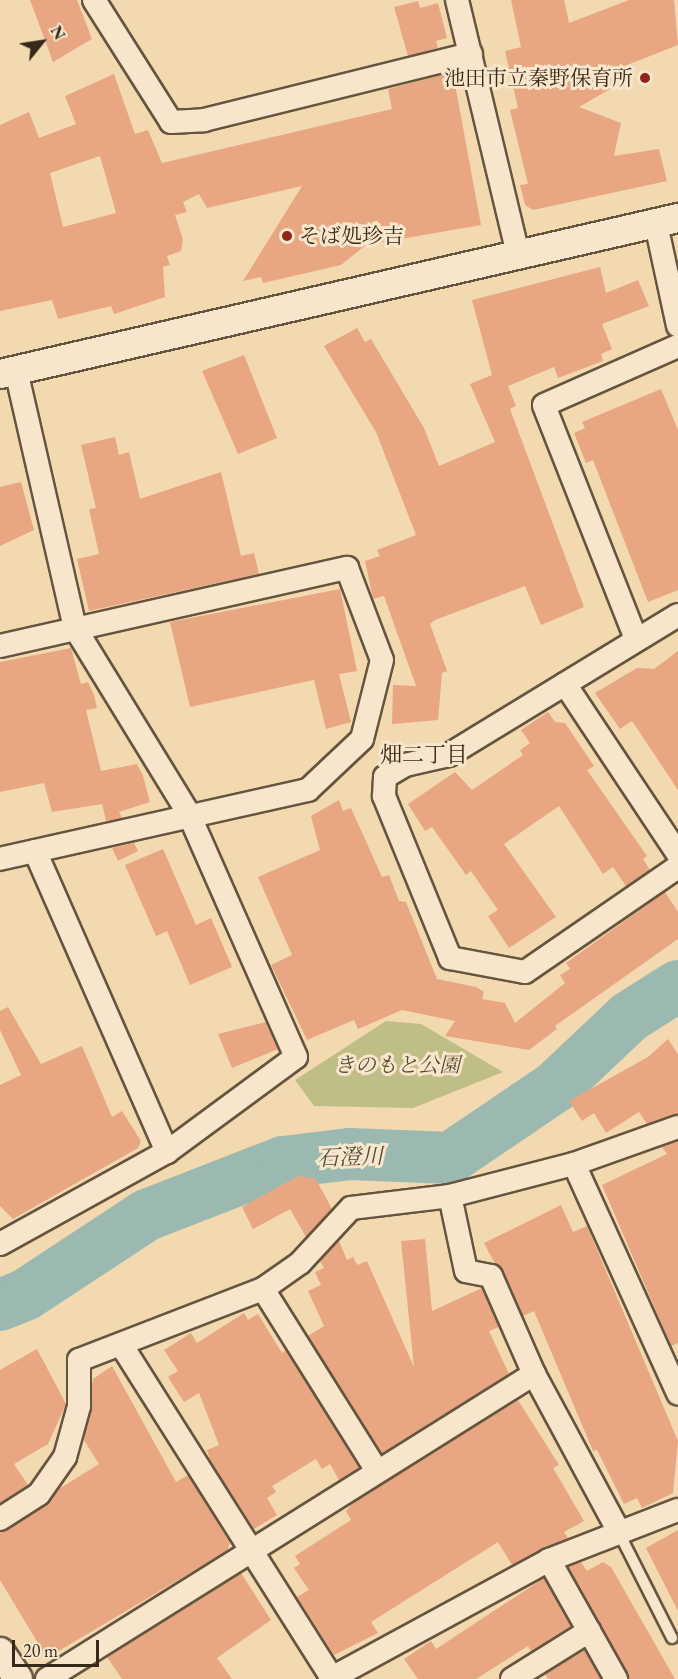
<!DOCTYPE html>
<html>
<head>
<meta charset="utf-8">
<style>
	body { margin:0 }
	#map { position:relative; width:678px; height:1679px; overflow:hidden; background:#f2d9af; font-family:"EB Garamond","Noto Serif JP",serif }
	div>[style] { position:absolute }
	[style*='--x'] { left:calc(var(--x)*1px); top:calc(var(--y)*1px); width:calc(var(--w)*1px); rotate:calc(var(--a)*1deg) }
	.green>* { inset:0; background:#bfbe87 }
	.river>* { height:52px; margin:-26px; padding:0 26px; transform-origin:26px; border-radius:26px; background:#9cb9b1 }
	.building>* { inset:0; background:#e8a782 }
	.roads { filter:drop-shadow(2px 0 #66553e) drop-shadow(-2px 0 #66553e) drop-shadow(0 2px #66553e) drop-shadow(0 -2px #66553e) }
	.service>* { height:10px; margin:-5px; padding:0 5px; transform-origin:5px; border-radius:5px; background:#f7e6cb }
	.minor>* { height:22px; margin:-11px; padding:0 11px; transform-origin:11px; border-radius:11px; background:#f7e6cb }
	.tertiary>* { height:28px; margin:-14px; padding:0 14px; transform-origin:14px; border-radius:14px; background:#f7e6cb }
	.dots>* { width:16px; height:16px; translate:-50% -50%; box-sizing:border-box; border:3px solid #f7e6cb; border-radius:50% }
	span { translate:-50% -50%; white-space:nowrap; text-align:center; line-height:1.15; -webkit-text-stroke:6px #f7e6cb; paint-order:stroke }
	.poi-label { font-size:21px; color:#372919 }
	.right { translate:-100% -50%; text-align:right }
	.left { translate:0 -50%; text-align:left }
	.park-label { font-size:21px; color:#594e34; font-style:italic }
	.neighbourhood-label { font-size:22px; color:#372919 }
	.water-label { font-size:22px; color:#504d3f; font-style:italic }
	.north { position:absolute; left:12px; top:12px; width:60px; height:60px; -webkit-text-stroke:4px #f7e6cb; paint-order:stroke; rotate:60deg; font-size:16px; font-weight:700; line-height:24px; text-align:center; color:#372919 }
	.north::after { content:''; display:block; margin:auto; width:21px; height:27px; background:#372919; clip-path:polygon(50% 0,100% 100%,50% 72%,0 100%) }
	.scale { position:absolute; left:12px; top:1640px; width:87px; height:27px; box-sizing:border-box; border:3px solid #372919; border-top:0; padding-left:8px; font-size:18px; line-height:21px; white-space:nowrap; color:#372919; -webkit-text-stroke:4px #f7e6cb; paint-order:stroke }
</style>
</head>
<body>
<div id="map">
	<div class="green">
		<i style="clip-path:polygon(386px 1021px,421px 1024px,503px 1072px,413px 1108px,314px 1106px,295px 1080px)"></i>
	</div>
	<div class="river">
		<i style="--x:0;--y:1305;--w:27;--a:-22"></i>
		<i style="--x:25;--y:1295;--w:146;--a:-33.3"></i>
		<i style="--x:147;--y:1215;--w:146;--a:-21.3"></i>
		<i style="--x:283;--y:1162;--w:67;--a:-6.8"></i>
		<i style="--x:350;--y:1154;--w:100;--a:2.3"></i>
		<i style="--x:450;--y:1158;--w:127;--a:-34.1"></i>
		<i style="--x:555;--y:1087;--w:102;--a:-43.4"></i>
		<i style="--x:629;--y:1017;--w:58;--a:-32.3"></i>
	</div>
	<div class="building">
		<i style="clip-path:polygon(30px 0,77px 0,92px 39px,53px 62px)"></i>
		<i style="clip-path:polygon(511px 0,564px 0,569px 23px,629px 0,674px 0,678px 45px,617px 69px,624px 81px,579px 107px,621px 123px,614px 156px,659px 149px,667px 181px,533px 210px,525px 205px,520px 185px,528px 184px,510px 110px,518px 108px,505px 51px,521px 47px)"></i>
		<i style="clip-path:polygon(418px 1px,420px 8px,438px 3px,447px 38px,436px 41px,438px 48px,408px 56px,394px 7px)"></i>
		<i style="clip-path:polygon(evenodd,114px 74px,135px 134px,148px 130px,162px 163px,392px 109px,388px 89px,445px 74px,448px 86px,455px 84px,481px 225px,366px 245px,341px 265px,263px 283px,261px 277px,243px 281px,302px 186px,207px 208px,199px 194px,183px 202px,187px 212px,175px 215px,183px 240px,181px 251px,167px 256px,170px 265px,163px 267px,165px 297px,114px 314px,111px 306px,58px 319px,52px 300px,0 311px,0 125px,29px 112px,39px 138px,76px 124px,65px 96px,114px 74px,100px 156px,116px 213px,63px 227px,50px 173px,100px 156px)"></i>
		<i style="clip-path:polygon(600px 267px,606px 293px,638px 280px,649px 306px,602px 324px,612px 349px,601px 354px,603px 361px,558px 378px,554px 367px,508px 386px,516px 406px,510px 409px,584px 607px,541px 625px,525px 586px,435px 620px,430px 624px,447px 671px,442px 673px,438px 720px,392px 724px,393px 685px,416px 686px,384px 596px,373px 599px,365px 561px,380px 556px,377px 550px,416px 535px,376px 432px,324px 346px,357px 328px,365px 342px,371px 339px,424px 428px,439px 466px,495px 442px,470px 384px,492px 375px,472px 300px)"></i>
		<i style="clip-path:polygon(244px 355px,277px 438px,238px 454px,202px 371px)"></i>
		<i style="clip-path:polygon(661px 389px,678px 430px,678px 590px,648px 602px,593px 460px,586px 463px,574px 433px,585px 428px,582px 422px)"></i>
		<i style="clip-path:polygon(115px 437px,119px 455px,129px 452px,140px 499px,221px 472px,241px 556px,254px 553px,259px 574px,89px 611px,77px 559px,99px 554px,89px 509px,96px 508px,81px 445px)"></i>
		<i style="clip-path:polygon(21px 482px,34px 530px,0 546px,0 487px)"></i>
		<i style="clip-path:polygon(340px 589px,357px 671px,339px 674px,351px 722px,326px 729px,314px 680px,190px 707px,170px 622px)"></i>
		<i style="clip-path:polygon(71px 648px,81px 684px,88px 682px,94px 695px,97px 708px,86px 710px,101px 771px,137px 764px,143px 776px,150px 802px,119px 812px,122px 818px,106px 821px,102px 804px,52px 812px,44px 783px,0 792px,0 662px)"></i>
		<i style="clip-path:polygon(678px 651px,678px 790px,632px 721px,620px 729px,595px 693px,637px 668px,654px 669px)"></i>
		<i style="clip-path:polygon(548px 712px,555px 722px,565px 723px,594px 766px,587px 770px,647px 856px,643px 859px,650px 870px,626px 886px,613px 867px,603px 874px,559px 806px,504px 844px,556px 917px,509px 948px,488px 916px,498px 910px,471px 871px,466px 875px,432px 827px,425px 831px,408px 804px,455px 772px,472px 790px,523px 755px,520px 750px,530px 743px,521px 730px)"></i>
		<i style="clip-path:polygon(339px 800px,343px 811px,351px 808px,382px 877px,389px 875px,399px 901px,406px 902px,437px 979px,476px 987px,484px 992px,482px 999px,505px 1003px,515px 1023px,565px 983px,560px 975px,570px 969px,566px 963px,665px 892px,678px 912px,678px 939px,555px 1026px,557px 1029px,529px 1050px,445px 1036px,455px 1021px,402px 1010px,358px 1029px,354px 1020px,307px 1040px,271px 965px,292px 955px,258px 877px,320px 850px,311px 816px)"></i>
		<i style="clip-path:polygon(134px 843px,138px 851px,118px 861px,112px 848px)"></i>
		<i style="clip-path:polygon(163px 849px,196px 925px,211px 918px,232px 967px,190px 985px,167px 931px,156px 936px,125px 865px)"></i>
		<i style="clip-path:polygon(8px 1007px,41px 1064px,82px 1046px,112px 1117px,122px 1111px,141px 1141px,138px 1148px,13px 1219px,0 1206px,0 1085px,21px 1075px,0 1030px,0 1011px)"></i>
		<i style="clip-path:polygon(266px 1022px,278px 1049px,232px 1068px,218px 1034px)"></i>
		<i style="clip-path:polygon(668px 1039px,678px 1054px,678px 1114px,647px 1124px,639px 1112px,606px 1133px,594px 1113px,582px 1121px,569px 1101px,648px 1057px)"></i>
		<i style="clip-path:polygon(678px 1141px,678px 1343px,671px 1346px,602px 1185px,667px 1154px,662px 1147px)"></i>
		<i style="clip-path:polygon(298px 1176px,316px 1179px,332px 1209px,306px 1237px,290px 1209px,253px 1229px,242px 1207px)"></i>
		<i style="clip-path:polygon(561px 1205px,573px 1232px,587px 1226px,678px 1441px,673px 1493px,642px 1508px,637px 1498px,624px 1504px,597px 1450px,593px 1451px,534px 1311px,523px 1316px,484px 1243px)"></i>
		<i style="clip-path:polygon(425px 1239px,432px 1311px,482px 1288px,499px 1327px,489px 1331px,509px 1374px,382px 1453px,308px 1336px,324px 1326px,308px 1291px,321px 1285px,315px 1272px,324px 1268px,320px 1261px,339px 1241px,347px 1260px,353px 1257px,357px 1265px,367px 1261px,414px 1367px,401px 1241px)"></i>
		<i style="clip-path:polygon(244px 1313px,248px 1320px,258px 1314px,282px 1353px,286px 1350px,359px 1468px,339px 1480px,330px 1464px,322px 1469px,316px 1459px,272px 1486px,276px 1492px,267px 1498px,277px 1515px,254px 1529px,210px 1460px,207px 1450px,219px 1445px,199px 1393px,184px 1402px,168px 1377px,178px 1371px,164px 1350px,191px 1333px,197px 1343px)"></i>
		<i style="clip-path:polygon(37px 1349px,66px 1404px,48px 1444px,14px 1464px,28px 1485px,0 1503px,0 1370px)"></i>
		<i style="clip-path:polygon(112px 1366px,176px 1482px,188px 1475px,230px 1543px,227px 1551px,47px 1658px,0 1580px,0 1532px,46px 1505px,59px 1489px,99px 1464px,84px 1440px,93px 1379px)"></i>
		<i style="clip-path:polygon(518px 1400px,559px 1465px,553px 1468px,584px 1521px,564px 1532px,568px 1538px,512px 1565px,498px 1542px,371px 1622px,378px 1633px,334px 1655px,297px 1597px,309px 1590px,294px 1568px,300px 1564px,295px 1556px,351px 1520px,346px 1511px,353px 1503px)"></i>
		<i style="clip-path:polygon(678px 1530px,678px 1611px,646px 1548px)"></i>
		<i style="clip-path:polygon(581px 1562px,587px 1571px,603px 1562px,611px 1567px,675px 1679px,629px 1679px,568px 1567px)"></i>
		<i style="clip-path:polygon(241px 1573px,271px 1620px,217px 1658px,232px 1679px,122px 1679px,107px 1657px)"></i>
		<i style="clip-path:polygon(544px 1578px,571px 1626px,531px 1651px,528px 1646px,476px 1679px,418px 1679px,404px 1659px,431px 1641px,436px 1649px)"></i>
		<i style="clip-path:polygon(584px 1650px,601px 1679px,548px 1679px,545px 1674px)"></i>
	</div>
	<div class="roads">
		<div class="service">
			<i style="--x:618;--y:1531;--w:120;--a:63.2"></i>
		</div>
		<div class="minor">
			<i style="--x:94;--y:0;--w:144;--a:57.7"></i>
			<i style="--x:171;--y:122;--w:33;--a:-3"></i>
			<i style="--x:204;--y:120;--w:275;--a:-13.9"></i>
			<i style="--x:457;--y:0;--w:262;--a:76.5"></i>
			<i style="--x:656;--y:224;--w:104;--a:77.8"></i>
			<i style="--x:678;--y:615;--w:268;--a:148.6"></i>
			<i style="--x:449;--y:755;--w:45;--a:167.2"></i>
			<i style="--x:405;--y:765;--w:23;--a:149"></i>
			<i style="--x:385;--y:777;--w:19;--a:93"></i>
			<i style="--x:384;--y:796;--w:175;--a:67.8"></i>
			<i style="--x:450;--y:958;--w:76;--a:10.6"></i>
			<i style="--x:525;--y:972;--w:186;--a:-34.5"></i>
			<i style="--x:636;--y:639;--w:251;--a:-111.5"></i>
			<i style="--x:544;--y:405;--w:146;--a:-23.8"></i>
			<i style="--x:0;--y:646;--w:356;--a:-12.7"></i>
			<i style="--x:347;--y:568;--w:98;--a:69.2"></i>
			<i style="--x:382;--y:660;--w:81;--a:104.2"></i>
			<i style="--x:362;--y:739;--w:74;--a:136.6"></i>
			<i style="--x:308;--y:790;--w:316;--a:167.4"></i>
			<i style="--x:565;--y:684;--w:204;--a:56.4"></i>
			<i style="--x:35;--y:851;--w:329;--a:66.3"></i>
			<i style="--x:574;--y:1164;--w:252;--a:65.6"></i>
			<i style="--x:0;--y:1244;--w:191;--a:-28.9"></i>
			<i style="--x:167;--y:1152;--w:160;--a:-36.4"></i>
			<i style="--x:296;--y:1057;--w:266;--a:-113.8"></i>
			<i style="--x:189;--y:814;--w:218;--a:-121.5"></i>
			<i style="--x:75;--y:628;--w:265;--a:-102.9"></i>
			<i style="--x:263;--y:1289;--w:215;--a:57.9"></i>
			<i style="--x:122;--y:1346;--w:393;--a:57.7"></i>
			<i style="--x:0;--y:1519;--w:46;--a:-32.7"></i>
			<i style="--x:39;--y:1494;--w:45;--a:-54.9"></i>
			<i style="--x:65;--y:1457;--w:53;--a:-74.6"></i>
			<i style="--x:79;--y:1406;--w:46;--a:-90"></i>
			<i style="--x:79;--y:1360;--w:197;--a:-21.1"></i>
			<i style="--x:263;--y:1289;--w:45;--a:-35.1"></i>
			<i style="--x:300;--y:1263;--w:75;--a:-47.2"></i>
			<i style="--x:351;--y:1208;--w:100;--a:-6.9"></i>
			<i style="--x:618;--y:1530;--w:177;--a:-118.3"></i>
			<i style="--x:534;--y:1374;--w:107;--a:-113.7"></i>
			<i style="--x:491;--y:1276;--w:25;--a:-169"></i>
			<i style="--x:466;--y:1271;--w:77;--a:-102"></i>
			<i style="--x:450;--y:1196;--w:128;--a:-14.5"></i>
			<i style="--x:574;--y:1164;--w:110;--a:-19.6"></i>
			<i style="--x:549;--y:1560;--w:137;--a:60.6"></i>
			<i style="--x:47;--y:1679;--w:575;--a:-32.06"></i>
			<i style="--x:330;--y:1679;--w:249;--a:-28.5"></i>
			<i style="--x:549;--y:1560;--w:138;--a:-21.2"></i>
			<i style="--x:512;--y:1679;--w:91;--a:-31.9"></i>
		</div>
		<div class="tertiary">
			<i style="--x:0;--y:374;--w:696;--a:-12.96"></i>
			<i style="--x:0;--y:1652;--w:32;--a:56"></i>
		</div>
	</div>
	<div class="dots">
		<i style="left:645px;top:78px;background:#8f2418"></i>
		<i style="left:287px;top:236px;background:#8f2418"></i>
	</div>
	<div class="poi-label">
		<span class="right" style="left:633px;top:78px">池田市立秦野保育所</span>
		<span class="left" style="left:299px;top:236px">そば処珍吉</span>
	</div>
	<div class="park-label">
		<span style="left:397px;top:1065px">きのもと公園</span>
	</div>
	<div class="neighbourhood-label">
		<span style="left:424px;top:755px">畑二丁目</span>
	</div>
	<div class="water-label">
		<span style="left:350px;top:1157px;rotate:-2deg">石澄川</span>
	</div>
	<div class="north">N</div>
	<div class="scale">20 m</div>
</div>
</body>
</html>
